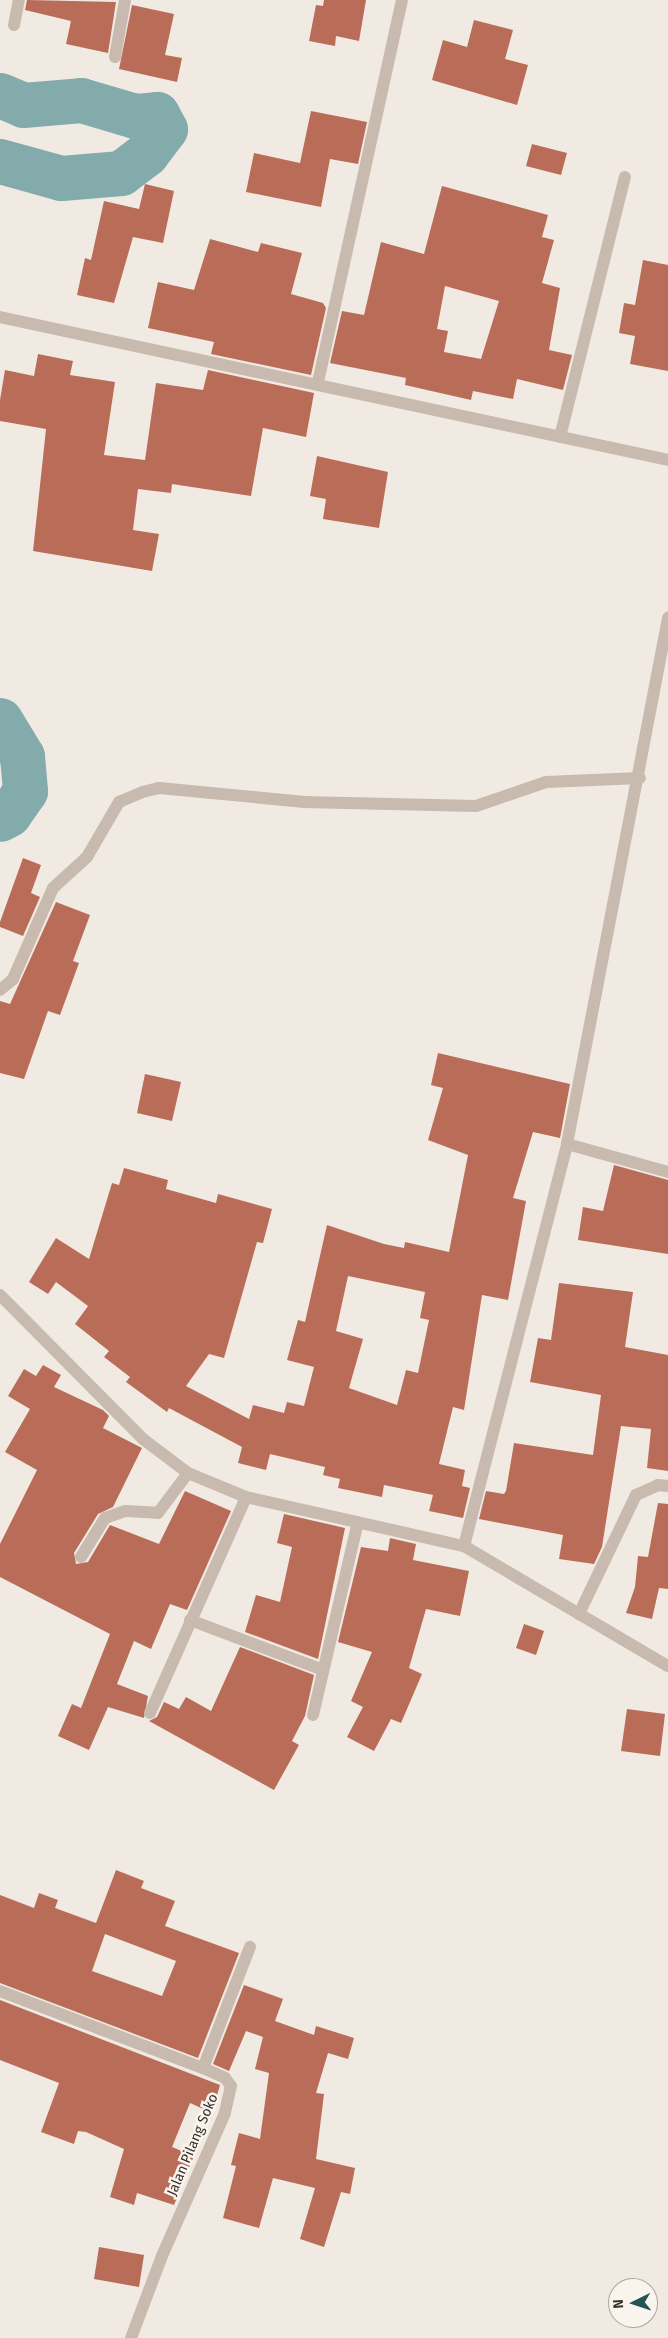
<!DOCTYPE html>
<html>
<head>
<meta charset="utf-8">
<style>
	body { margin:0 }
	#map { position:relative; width:668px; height:2338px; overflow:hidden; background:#f1eae2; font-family:"Fira Sans",sans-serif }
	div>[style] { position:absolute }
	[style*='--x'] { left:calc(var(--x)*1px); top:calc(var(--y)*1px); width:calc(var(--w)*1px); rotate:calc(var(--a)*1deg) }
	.river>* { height:45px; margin:-22.5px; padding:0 22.5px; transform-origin:22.5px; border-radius:22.5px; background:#84abac }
	.building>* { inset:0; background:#b96d58 }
	.minor>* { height:12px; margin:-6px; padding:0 6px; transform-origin:6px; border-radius:6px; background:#c9baaf }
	span { translate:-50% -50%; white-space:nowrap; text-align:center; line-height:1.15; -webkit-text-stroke:5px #f9f4ee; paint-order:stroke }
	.street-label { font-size:14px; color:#38302c }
	.north { position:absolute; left:608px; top:2278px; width:50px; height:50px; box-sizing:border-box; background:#f9f4ee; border:1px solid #aca6a0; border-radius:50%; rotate:266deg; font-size:14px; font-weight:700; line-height:20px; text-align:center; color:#38302c }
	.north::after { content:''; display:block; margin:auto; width:18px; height:22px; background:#265456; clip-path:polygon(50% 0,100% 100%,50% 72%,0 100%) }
</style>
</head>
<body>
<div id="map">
	<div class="river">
		<i style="--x:0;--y:95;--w:25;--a:23"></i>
		<i style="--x:23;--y:105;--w:58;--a:-4.9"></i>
		<i style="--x:81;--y:100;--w:56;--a:16.5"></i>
		<i style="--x:135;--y:116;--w:22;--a:-5"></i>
		<i style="--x:157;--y:114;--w:17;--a:62"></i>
		<i style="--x:165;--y:129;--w:31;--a:127"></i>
		<i style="--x:146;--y:154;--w:31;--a:143"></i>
		<i style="--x:121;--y:173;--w:60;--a:175.2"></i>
		<i style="--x:61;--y:178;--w:63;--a:-164.4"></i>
		<i style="--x:0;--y:720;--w:42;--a:58.6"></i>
		<i style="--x:22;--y:756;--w:35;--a:85"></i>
		<i style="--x:25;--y:791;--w:28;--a:125"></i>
		<i style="--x:9;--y:814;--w:10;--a:151"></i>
	</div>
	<div class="building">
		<i style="clip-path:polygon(27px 0,116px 2px,108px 53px,66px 44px,71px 21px,25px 10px)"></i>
		<i style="clip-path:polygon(324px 0,366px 0,359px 41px,336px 36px,335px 46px,309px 41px,316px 5px,323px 6px)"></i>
		<i style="clip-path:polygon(132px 5px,174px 14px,165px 55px,182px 58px,177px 82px,119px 69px)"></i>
		<i style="clip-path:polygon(474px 20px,513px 30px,505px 59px,528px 65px,517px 105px,432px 80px,443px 40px,467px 47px)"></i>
		<i style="clip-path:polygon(311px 111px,367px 122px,358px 164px,330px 159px,321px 207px,246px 192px,254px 153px,300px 163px)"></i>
		<i style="clip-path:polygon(532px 144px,567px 153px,561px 175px,526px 166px)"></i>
		<i style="clip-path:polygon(145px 184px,174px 191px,163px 243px,133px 237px,114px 303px,77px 295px,85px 258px,91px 260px,104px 201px,139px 209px)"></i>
		<i style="clip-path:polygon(evenodd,442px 186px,548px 215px,542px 237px,554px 240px,542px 283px,560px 288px,549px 350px,572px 355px,563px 390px,517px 379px,513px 399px,473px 391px,471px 400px,405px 385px,406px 378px,330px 363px,342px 311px,364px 315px,381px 242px,424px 254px,442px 186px,445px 286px,499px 301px,481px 359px,444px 352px,448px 331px,437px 329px,445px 286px)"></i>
		<i style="clip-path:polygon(210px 239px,258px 252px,261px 243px,302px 253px,291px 294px,323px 303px,326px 308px,311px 375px,211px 354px,214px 342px,148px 328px,158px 282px,194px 290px)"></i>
		<i style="clip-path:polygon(643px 260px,668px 265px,668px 371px,630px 364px,635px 336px,619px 333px,624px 303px,635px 305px)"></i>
		<i style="clip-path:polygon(38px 354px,73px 361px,70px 375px,115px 382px,104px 455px,145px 460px,156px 383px,203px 390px,208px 370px,314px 393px,306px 437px,263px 428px,251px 496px,172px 484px,171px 493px,138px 489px,133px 530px,159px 534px,152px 571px,33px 551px,46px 429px,0 421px,0 400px,5px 370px,34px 376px)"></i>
		<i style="clip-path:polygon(317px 456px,388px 472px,379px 528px,323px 519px,326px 499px,310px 496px)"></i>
		<i style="clip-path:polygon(23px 858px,41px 865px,31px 893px,40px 897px,23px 936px,0 927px,0 922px)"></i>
		<i style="clip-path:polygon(56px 902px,90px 915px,73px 961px,79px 963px,60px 1015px,48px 1011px,24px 1079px,0 1073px,0 1001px,10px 1004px)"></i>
		<i style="clip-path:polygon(evenodd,438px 1053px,570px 1084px,560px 1138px,533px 1132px,513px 1198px,526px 1201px,508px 1300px,482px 1295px,464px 1410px,453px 1407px,439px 1464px,465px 1470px,462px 1486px,470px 1488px,463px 1518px,429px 1511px,433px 1495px,384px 1485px,382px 1497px,338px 1488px,340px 1479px,323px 1475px,325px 1467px,270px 1454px,266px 1470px,238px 1463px,242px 1447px,169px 1408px,167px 1412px,126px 1382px,130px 1377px,104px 1357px,109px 1351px,75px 1324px,88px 1306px,56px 1282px,48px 1294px,29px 1282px,56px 1238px,89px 1259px,112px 1183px,119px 1185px,124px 1168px,168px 1180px,166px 1189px,216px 1203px,218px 1194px,272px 1209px,263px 1243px,257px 1242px,224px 1358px,209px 1354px,186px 1386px,249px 1419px,253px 1405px,284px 1413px,287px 1402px,304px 1406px,314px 1367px,287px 1360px,298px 1320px,305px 1322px,327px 1225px,384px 1244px,404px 1248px,405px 1242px,449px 1252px,468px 1155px,428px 1140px,443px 1088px,431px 1085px,438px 1053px,348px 1276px,425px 1292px,420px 1318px,429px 1320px,418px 1373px,406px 1370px,397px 1405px,349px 1388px,363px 1339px,336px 1331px,348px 1276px)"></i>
		<i style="clip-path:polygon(145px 1074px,181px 1082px,172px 1121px,137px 1113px)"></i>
		<i style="clip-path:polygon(614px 1165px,668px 1180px,668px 1254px,578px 1240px,583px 1207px,603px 1211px)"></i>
		<i style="clip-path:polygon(559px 1283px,633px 1292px,625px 1347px,668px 1355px,668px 1471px,647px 1468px,651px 1429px,621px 1426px,602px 1547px,594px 1564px,559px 1559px,563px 1535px,479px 1519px,486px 1491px,504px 1494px,506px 1491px,514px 1443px,593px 1455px,601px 1395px,530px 1382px,538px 1338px,551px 1340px)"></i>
		<i style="clip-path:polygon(43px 1365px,61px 1375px,54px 1387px,103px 1410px,109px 1416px,103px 1428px,142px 1448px,113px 1507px,98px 1514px,74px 1553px,76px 1564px,88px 1562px,110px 1525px,159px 1544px,185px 1491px,231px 1511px,187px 1610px,170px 1604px,151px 1649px,134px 1641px,117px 1684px,148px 1696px,144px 1718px,108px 1707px,89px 1750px,58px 1736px,72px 1704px,81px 1708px,110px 1634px,0 1577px,0 1544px,37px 1470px,5px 1452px,30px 1409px,8px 1396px,24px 1369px,36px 1376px)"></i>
		<i style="clip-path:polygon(658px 1503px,668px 1504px,668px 1589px,659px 1588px,652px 1619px,626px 1613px,635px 1587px,638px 1556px,648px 1557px)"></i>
		<i style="clip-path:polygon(284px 1514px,345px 1528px,318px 1659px,245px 1632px,256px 1595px,280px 1602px,292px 1547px,277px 1543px)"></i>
		<i style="clip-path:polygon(390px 1538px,416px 1544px,413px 1560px,469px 1571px,460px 1616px,426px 1609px,409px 1668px,422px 1674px,401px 1723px,391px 1719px,374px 1751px,347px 1737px,363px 1707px,351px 1701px,372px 1652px,338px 1642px,361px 1547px,388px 1551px)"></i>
		<i style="clip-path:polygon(524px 1624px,544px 1631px,536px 1655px,516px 1648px)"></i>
		<i style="clip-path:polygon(240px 1647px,314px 1675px,305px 1716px,292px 1741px,299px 1745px,274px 1790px,149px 1721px,157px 1717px,164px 1702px,179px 1709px,186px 1697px,211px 1711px)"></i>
		<i style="clip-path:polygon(627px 1709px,665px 1714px,660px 1756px,621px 1751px)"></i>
		<i style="clip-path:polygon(evenodd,116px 1870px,144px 1881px,141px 1888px,175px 1901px,165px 1926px,239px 1953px,198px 2058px,0 1983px,0 1895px,34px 1908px,39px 1893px,58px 1900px,55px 1908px,96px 1923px,116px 1870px,105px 1934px,176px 1961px,162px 1996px,92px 1971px,105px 1934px)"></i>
		<i style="clip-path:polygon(244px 1985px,283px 1999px,275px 2021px,314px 2035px,316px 2026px,354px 2038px,348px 2059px,328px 2053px,316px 2093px,324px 2094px,316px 2159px,355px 2168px,350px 2194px,341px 2192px,324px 2247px,300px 2239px,315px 2188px,273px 2178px,259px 2228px,223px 2218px,236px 2166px,231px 2165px,239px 2133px,260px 2139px,269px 2073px,255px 2069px,263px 2037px,246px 2031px,229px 2071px,213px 2064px)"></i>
		<i style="clip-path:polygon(0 2000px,220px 2085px,212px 2113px,190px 2103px,172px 2147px,194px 2156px,174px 2205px,137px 2193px,134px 2205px,110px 2197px,124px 2149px,86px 2132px,78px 2131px,74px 2144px,41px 2132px,59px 2083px,0 2060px)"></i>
		<i style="clip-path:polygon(99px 2247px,144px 2255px,139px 2287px,94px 2279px)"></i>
	</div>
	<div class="minor">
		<i style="--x:14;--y:25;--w:25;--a:-79"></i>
		<i style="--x:115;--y:57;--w:58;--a:-80"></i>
		<i style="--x:0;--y:317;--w:683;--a:12.08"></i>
		<i style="--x:318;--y:382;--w:391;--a:-77.6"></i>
		<i style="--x:560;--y:437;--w:268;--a:-76"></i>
		<i style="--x:0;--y:990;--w:17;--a:-40"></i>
		<i style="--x:13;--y:979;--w:99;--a:-66.3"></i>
		<i style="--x:53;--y:888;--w:46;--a:-42.4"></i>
		<i style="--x:87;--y:857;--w:64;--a:-59.8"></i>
		<i style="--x:119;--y:802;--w:25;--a:-23"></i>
		<i style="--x:142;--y:792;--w:17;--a:-13"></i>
		<i style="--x:159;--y:788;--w:146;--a:5.5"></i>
		<i style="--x:304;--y:802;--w:172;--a:1.3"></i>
		<i style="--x:476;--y:806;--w:74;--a:-18.9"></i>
		<i style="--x:546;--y:782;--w:94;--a:-2.4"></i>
		<i style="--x:567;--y:1144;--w:105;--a:15.5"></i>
		<i style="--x:0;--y:1295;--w:203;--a:45.2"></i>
		<i style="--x:143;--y:1439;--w:56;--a:37.1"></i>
		<i style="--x:188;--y:1473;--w:63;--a:22.5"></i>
		<i style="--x:246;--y:1497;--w:223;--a:12.7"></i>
		<i style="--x:464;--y:1546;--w:237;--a:30.5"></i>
		<i style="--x:464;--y:1546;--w:415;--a:-75.6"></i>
		<i style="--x:567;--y:1144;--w:536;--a:-79.13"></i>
		<i style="--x:81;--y:1557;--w:46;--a:-58.4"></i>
		<i style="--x:105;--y:1518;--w:21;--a:-19"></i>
		<i style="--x:125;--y:1511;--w:33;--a:3"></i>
		<i style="--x:158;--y:1513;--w:50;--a:-53.1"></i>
		<i style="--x:579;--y:1614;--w:132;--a:-64.4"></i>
		<i style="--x:636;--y:1495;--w:24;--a:-24"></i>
		<i style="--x:658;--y:1485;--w:10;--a:6"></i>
		<i style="--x:190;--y:1620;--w:142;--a:20.6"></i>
		<i style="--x:150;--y:1713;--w:236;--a:-66"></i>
		<i style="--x:313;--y:1715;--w:198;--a:-76.9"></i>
		<i style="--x:0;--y:1991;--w:217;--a:20.8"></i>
		<i style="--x:203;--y:2068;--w:24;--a:24"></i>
		<i style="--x:225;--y:2078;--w:10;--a:53"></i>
		<i style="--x:231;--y:2086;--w:28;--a:103"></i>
		<i style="--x:225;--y:2113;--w:156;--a:113.8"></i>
		<i style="--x:162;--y:2256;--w:88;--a:110.7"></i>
		<i style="--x:203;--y:2068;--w:130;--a:-68.8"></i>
	</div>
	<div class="street-label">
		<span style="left:193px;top:2145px;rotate:-67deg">Jalan Pilang Soko</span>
	</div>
	<div class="north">N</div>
</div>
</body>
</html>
